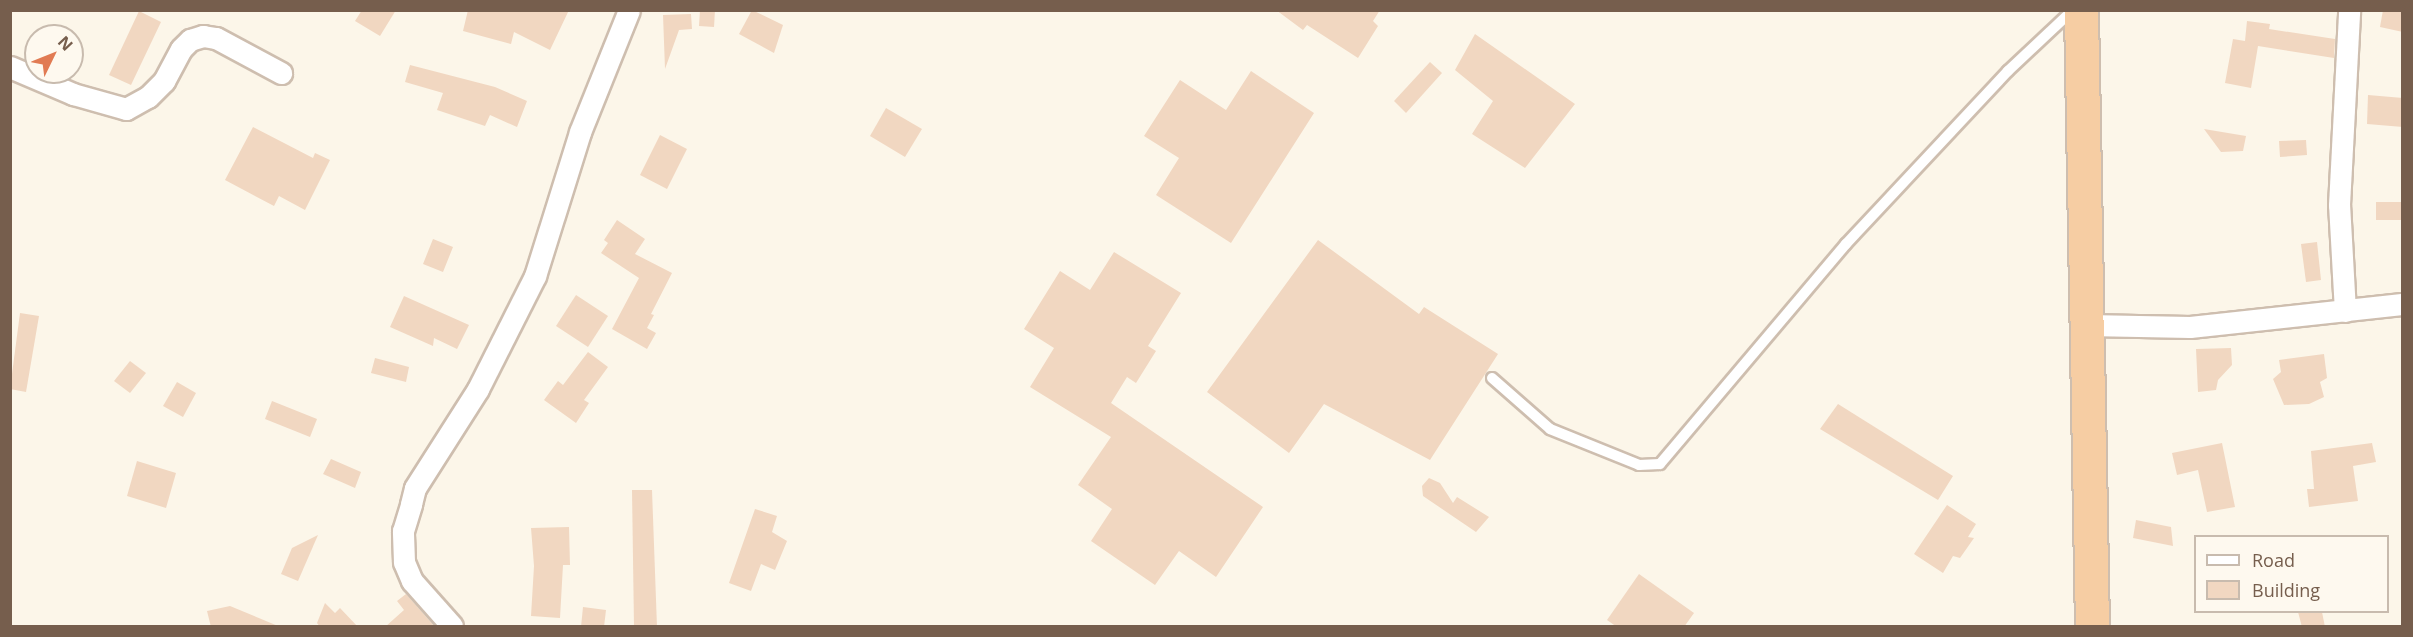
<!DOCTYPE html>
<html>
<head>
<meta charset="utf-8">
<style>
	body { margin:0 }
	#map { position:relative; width:2413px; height:637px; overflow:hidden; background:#fcf6e9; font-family:"Open Sans",sans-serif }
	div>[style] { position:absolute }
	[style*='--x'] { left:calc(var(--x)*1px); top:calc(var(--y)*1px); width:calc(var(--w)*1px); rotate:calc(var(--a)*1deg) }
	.building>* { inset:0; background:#f1d7c1 }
	.roads { filter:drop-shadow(2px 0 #cebeaf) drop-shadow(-2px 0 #cebeaf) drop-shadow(0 2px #cebeaf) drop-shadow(0 -2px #cebeaf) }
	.service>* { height:10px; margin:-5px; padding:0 5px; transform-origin:5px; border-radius:5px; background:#fff }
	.minor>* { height:21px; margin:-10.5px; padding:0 10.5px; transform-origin:10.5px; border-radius:10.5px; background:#fff }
	.trunk>* { height:33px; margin:-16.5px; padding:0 16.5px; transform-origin:16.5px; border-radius:16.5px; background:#f6cda3 }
	span { translate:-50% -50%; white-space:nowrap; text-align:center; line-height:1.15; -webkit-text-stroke:4.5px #fef9ef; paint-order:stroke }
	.frame { position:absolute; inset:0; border:12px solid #765e4d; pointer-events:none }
	.legend { position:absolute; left:2194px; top:535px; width:195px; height:78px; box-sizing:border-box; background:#fef9ef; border:2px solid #c8bbae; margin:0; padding:8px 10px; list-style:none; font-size:18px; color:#765e4d }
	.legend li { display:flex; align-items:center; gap:12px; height:30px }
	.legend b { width:30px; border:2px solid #c8bbae }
	.north { position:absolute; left:24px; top:24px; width:60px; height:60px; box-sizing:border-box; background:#fef9ef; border:2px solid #c8bbae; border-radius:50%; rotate:47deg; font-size:16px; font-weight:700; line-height:24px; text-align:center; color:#765e4d }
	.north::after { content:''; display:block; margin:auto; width:21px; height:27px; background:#e17b53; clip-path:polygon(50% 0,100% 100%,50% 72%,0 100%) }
</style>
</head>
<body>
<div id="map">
	<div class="building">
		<i style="clip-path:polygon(362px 10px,396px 10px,380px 36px,355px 21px)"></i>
		<i style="clip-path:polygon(468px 10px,569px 10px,550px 50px,514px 32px,511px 44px,463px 31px)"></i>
		<i style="clip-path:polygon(700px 10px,715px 10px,714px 27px,699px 26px)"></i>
		<i style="clip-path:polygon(752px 10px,783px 25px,774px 53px,739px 34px)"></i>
		<i style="clip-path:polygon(1276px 10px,1380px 10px,1373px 21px,1378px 26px,1358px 58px,1307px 25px,1303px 30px)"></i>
		<i style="clip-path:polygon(2383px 10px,2403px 10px,2403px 32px,2380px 27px)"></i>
		<i style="clip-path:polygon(139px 11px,161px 22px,131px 85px,109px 75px)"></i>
		<i style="clip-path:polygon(691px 14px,692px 29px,679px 30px,665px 69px,663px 15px)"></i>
		<i style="clip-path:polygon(2247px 21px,2270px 24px,2269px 29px,2335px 39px,2334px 58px,2258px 46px,2251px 88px,2225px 83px,2233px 39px,2245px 41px)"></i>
		<i style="clip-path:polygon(1475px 34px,1575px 104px,1525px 168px,1472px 134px,1493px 101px,1455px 70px)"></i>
		<i style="clip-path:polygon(1430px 62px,1442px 73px,1406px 113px,1394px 101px)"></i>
		<i style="clip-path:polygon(410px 65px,495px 87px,527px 101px,517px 127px,490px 115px,485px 126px,437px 110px,443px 93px,405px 82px)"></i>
		<i style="clip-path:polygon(1251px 71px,1314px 113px,1231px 243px,1156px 195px,1179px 158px,1144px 136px,1180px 80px,1226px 110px)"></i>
		<i style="clip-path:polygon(2368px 95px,2403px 98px,2403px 127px,2367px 124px)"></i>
		<i style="clip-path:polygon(886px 108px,922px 129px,905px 157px,870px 136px)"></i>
		<i style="clip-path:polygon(253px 127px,313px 158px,315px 153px,330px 160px,305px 210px,279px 196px,274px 206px,225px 180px)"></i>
		<i style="clip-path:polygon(2204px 129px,2246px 136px,2243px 151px,2221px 152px)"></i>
		<i style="clip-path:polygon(660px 135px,687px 149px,667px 189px,640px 175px)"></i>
		<i style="clip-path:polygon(2306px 140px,2307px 155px,2280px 157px,2279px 141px)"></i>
		<i style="clip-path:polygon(2376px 202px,2403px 202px,2403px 220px,2376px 220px)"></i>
		<i style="clip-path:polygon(617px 220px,645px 239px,635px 254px,672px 273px,651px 314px,654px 315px,647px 328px,656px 333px,647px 349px,612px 329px,639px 278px,601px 253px,608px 243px,604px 240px)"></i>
		<i style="clip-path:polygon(433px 239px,453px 247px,443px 272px,423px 264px)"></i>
		<i style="clip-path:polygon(1318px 240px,1419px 314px,1424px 307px,1498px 354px,1430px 460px,1324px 404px,1289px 453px,1207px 392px)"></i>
		<i style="clip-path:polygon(2317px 242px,2321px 280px,2306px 282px,2301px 244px)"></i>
		<i style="clip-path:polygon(1114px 252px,1181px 293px,1148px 346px,1156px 351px,1136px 383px,1127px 377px,1111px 403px,1263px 507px,1216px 577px,1179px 551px,1155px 585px,1091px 541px,1112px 509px,1078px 485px,1111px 437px,1030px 387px,1054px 348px,1024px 329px,1060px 271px,1090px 290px)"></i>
		<i style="clip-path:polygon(576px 295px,608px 316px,588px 347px,556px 326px)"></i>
		<i style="clip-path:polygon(404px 296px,469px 325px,457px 349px,434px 338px,433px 346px,390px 327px)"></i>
		<i style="clip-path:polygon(20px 313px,39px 316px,26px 392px,10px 389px)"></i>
		<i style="clip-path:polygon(2231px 348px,2232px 365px,2218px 380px,2216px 390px,2198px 392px,2196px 349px)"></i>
		<i style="clip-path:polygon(588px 352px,608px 367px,584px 400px,589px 403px,576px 423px,544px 400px,558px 381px,563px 385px)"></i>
		<i style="clip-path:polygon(2324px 354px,2327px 378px,2320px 382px,2324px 397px,2309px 404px,2284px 405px,2273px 379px,2281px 372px,2279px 360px)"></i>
		<i style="clip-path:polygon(375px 358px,409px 367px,406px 382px,371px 373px)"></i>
		<i style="clip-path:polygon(130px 361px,146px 373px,130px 393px,114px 381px)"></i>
		<i style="clip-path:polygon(177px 382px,196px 393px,183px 417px,163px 406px)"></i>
		<i style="clip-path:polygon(272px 401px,317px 419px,310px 437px,265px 419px)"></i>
		<i style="clip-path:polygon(1838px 404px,1953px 476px,1938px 500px,1820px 429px)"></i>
		<i style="clip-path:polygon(2222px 443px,2235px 507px,2207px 512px,2198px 470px,2177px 475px,2172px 453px)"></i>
		<i style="clip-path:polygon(2372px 443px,2376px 462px,2353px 466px,2358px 501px,2309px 507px,2307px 489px,2314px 489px,2311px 451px)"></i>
		<i style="clip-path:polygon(331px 459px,361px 472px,355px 488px,323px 474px)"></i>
		<i style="clip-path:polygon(137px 461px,176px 473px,166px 508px,127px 496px)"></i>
		<i style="clip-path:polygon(1429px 478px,1440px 483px,1453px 503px,1457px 497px,1489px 517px,1476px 532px,1423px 496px,1422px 486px)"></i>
		<i style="clip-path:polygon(632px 490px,652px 490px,657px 627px,634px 627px)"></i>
		<i style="clip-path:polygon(1947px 505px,1976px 524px,1968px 537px,1974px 538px,1960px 558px,1953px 556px,1943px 573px,1914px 554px)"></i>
		<i style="clip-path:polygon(755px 509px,777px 516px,772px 532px,787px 541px,775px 570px,761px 564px,751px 591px,729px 583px)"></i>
		<i style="clip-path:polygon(2136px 520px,2171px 527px,2173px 546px,2133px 538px)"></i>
		<i style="clip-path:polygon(569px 527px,570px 565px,563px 565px,560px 618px,531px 616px,534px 566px,531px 528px)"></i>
		<i style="clip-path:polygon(318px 535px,298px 581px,281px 574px,292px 548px)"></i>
		<i style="clip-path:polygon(1639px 574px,1694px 613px,1684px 627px,1617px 627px,1607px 620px)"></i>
		<i style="clip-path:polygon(406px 594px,435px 627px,385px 627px,404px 610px,397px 601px)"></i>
		<i style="clip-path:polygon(325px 603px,335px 613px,340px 608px,358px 627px,320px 627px,317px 623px)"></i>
		<i style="clip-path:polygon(230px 606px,278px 626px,278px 627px,211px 627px,207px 611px)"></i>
		<i style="clip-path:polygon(583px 607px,606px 610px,604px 627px,581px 627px)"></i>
		<i style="clip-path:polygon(2298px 612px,2322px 612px,2325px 627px,2302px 627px)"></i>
	</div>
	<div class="roads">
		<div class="service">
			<i style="--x:1492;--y:378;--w:77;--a:41.3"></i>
			<i style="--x:1550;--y:429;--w:96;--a:22"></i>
			<i style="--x:1639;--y:465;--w:21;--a:-3"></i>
			<i style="--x:1660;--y:464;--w:288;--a:-49.8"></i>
			<i style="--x:1846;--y:244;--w:237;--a:-46.9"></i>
			<i style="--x:2008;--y:71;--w:89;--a:-43.2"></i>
		</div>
		<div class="minor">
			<i style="--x:10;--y:67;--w:69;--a:23.2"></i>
			<i style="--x:73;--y:94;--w:55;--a:15.8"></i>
			<i style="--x:126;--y:109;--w:25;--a:-29"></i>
			<i style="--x:148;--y:97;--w:23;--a:-45"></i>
			<i style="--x:164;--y:81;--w:36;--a:-62"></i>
			<i style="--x:181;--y:49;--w:13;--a:-45"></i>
			<i style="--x:190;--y:40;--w:14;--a:-17"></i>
			<i style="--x:203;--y:36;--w:13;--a:9"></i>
			<i style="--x:216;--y:38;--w:74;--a:28.3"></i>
			<i style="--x:2345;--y:311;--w:106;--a:-93.2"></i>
			<i style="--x:2339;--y:205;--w:194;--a:-87"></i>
			<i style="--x:2087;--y:325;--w:103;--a:1.1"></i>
			<i style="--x:2190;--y:327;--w:213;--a:-6.2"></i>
			<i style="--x:452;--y:626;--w:60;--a:-131.6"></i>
			<i style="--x:412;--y:581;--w:21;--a:-113"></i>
			<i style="--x:404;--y:562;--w:31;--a:-92"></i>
			<i style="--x:403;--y:531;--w:28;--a:-73"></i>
			<i style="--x:411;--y:504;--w:16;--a:-76"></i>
			<i style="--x:415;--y:488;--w:117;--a:-57.5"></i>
			<i style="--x:478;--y:389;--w:127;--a:-63.2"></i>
			<i style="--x:535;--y:276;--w:151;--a:-72.6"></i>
			<i style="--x:580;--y:132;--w:131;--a:-68.1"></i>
		</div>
		<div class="trunk">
			<i style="--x:2081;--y:10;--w:616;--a:88.98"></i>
		</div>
	</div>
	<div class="frame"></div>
	<ul class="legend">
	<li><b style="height:8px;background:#fff"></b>Road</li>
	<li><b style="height:16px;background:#f1d7c1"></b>Building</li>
	</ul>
	<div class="north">N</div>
</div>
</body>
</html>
